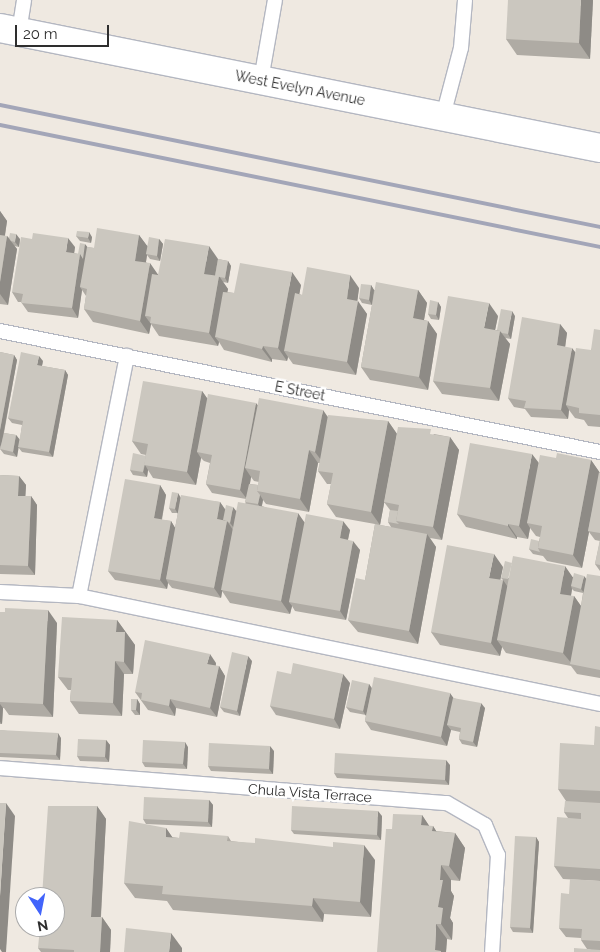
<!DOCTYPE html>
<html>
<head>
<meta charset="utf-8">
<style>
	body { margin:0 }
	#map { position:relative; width:600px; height:952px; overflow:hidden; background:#efe9e1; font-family:Raleway,sans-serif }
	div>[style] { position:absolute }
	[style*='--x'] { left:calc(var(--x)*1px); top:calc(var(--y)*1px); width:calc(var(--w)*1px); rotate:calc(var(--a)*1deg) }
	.roads { filter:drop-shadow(1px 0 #b4b7c1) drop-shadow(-1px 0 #b4b7c1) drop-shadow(0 1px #b4b7c1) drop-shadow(0 -1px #b4b7c1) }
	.service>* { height:14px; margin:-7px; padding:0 7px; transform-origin:7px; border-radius:7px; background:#fff }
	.secondary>* { height:28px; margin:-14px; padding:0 14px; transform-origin:14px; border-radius:14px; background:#fff }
	.rail>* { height:4px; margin:-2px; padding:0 2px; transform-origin:2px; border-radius:2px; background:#a3a6b8 }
	.wall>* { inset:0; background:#afaba4 }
	.shaded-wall>* { inset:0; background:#8e8b86 }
	.building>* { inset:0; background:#cbc7bf }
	span { translate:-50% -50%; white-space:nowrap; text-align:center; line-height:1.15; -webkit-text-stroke:5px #fff; paint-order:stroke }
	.street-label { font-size:14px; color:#2e2e2e }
	.north { position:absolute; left:15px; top:887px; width:50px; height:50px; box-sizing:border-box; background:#fff; border:1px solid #ababab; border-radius:50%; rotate:169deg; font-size:14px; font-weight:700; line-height:20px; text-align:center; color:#2e2e2e }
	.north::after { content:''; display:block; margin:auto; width:18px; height:22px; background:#4264fb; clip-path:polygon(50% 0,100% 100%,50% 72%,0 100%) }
	.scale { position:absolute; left:15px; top:25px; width:94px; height:22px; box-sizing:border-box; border:2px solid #2e2e2e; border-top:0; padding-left:6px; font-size:15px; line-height:18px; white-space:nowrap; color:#2e2e2e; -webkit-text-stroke:4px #fff; paint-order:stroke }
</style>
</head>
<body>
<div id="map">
	<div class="roads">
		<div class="service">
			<i style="--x:19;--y:32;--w:32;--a:-81"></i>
			<i style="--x:261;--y:80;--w:81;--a:-80.1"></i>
			<i style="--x:443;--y:116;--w:70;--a:-75.2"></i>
			<i style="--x:461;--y:48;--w:48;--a:-85.2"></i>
			<i style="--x:0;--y:331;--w:612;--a:11.4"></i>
			<i style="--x:0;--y:592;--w:79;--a:2.9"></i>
			<i style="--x:79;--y:596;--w:532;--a:11.71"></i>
			<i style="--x:79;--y:596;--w:245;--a:-78.7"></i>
			<i style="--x:0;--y:768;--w:448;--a:4.5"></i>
			<i style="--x:447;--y:803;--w:44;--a:30.1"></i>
			<i style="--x:485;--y:825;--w:33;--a:67"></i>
			<i style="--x:498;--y:855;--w:97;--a:93.5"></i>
		</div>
		<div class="secondary">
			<i style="--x:0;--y:28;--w:612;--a:11.31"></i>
		</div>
	</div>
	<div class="rail">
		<i style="--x:0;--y:105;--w:612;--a:11.49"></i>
		<i style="--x:0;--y:125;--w:612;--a:11.49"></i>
	</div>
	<div class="wall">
		<i style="clip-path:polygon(593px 0,590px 59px,517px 55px,506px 39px)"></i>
		<i style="clip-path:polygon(0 211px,7px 221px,5px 236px,7px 236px,9px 238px,20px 239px,19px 247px,14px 246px,17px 249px,8px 305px,0 304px)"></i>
		<i style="clip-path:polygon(139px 235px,147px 246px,159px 239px,163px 244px,160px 261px,150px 259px,147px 255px,146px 262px,158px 275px,218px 259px,228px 261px,231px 266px,228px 283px,223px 282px,228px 289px,227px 292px,234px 293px,301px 285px,299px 294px,302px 295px,359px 288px,357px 301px,367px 314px,356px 375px,293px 364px,288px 357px,287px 361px,272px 359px,272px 362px,224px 350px,219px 342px,218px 346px,159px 336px,151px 324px,149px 334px,93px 322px,84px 309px,86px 296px,82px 290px,78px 318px,28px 312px,21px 302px,18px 302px,12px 292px,75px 247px,74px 253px,78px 254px,87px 247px,94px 248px)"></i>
		<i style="clip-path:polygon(76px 236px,92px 237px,91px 243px,80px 241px)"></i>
		<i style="clip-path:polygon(371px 285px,374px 290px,418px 290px,427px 303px,424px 320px,428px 321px,437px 334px,428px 390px,370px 380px,361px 367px,372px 305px,362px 303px,359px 298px)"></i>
		<i style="clip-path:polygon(438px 302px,441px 307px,439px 320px,431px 319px,428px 314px)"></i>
		<i style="clip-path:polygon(498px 316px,495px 330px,497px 330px,515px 316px,511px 339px,505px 338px,510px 344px,499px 401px,442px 394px,433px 381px)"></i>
		<i style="clip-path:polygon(560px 324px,567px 333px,565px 347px,575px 353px,591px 350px,600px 330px,600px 427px,588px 426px,584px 420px,575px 418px,569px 410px,568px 419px,531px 417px,525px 409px,514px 407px,508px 398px)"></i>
		<i style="clip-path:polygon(0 352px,14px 355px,17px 360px,4px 433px,16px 435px,20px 440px,22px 425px,12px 423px,8px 418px,43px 361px,42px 366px,65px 370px,68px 375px,53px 457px,22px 452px,18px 447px,17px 457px,4px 454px,0 449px)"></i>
		<i style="clip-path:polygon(evenodd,202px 391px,207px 398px,257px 405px,328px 417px,388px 421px,397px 434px,380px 525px,402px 529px,391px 527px,388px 522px,390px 510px,384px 502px,434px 434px,450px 437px,459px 450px,442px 540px,430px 538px,436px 547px,418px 644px,358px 632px,348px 620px,365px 580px,375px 524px,336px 517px,327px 504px,331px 484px,327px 484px,318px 471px,320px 463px,318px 463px,309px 512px,266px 504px,263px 500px,262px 506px,304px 522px,350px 530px,348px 540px,360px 550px,346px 620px,295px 611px,292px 606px,290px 614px,230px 603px,222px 591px,221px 598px,172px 588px,168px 583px,167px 589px,115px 580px,108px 571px,160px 485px,166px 495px,162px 520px,171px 521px,175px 528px,178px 513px,172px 513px,169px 508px,181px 498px,220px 502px,225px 509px,236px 511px,246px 503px,245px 502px,246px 499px,212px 493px,206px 484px,210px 463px,204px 461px,201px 458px,196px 485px,153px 478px,148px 470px,147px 477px,133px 475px,130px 470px,146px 455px,141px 454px,132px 441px,202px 391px,251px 477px,254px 481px,259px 482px,258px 485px,250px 484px,251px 477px)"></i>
		<i style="clip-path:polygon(556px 458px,591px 460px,600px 473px,600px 571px,595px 564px,600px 541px,595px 540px,589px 532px,582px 568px,547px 561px,543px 556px,533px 554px,529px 549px,539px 541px,540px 537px,536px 536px,530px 528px,528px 539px,517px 537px,517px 539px,466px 527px,457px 514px,539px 463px)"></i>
		<i style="clip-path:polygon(0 475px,19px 476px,26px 485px,25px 496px,31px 496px,37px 505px,35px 575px,0 574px)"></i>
		<i style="clip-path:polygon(evenodd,503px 567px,500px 580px,503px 580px,501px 578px,573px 577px,586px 579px,600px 576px,600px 678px,577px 674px,571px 666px,506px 653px,502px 647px,500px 656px,440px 645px,431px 632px,503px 567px,572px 589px,574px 591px,583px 593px,581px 606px,574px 596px,571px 596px,572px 589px)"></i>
		<i style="clip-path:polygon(0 612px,57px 623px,53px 717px,9px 715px,4px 708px,3px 708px,2px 724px,0 724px)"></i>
		<i style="clip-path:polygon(117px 620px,135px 645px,133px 674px,124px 674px,122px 716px,79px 714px,70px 701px,71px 690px,68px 690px,58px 677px)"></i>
		<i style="clip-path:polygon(252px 661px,240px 716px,224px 712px,220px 707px)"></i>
		<i style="clip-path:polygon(216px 663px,216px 666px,219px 666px,225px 676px,217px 717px,176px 708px,175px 716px,148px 710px,135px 692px)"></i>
		<i style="clip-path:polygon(291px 674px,350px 683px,340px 729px,276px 715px,270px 706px)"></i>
		<i style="clip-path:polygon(369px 684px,372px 688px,453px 698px,485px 708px,477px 747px,462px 744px,459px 739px,460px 732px,451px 730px,447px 746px,371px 730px,365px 721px,366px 715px,350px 712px,346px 707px)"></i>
		<i style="clip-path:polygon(137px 699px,140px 704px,140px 715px,135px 715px,131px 710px)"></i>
		<i style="clip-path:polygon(600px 727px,600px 881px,563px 879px,554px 866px,568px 818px,564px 812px,566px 801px,558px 789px,594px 745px)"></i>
		<i style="clip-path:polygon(0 730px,61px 738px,60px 760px,0 757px)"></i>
		<i style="clip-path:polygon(106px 740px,110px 745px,109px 762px,80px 761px,77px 756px)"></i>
		<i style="clip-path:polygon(188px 747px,187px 769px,145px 767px,142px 762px)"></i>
		<i style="clip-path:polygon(274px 751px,273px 774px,211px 771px,208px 766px)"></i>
		<i style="clip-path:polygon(450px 765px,449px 785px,337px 778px,334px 773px)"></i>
		<i style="clip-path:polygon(209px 800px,213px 805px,212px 827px,146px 824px,143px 819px)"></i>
		<i style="clip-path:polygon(97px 806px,106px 819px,101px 917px,102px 917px,111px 930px,110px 952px,41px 952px,38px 948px)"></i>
		<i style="clip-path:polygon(422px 815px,429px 826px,433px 826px,436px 831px,455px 833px,465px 848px,460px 881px,451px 880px,451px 891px,454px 896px,450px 918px,453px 923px,452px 940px,447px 939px,446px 952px,392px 829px)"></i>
		<i style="clip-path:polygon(382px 816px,381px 840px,294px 834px,291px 830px)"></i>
		<i style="clip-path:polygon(166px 828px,172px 837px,179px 838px,228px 836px,231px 841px,375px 860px,371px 917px,324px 914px,323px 922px,173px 910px,167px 901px,135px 898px,124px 883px)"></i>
		<i style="clip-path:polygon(536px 837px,539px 842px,533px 933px,513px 932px,510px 927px)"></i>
		<i style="clip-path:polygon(600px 881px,600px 952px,587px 949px,581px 940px,581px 938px,566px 937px,559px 928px,569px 894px)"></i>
	</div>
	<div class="shaded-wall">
		<i style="clip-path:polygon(581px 0,593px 0,590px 59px,579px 43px)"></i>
		<i style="clip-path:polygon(0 211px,7px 221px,3px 247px,0 243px)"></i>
		<i style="clip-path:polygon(89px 232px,92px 237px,91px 243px,88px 238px)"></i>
		<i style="clip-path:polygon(16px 234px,20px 239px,19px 247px,15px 242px)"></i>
		<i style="clip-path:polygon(139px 235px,148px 247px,146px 254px,147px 255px,144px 274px,135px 261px)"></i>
		<i style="clip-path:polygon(7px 236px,17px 249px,8px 305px,0 294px,0 282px)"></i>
		<i style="clip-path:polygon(68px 238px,75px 247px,73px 261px,66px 252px)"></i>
		<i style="clip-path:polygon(159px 239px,163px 244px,160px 261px,157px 256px)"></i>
		<i style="clip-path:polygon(85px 244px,89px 249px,80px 287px,82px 290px,78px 318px,72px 308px,80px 254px)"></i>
		<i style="clip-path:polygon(209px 246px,218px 259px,213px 287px,204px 274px)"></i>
		<i style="clip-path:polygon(228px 261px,231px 266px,228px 283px,225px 278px)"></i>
		<i style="clip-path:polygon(150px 263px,159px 276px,151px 317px,145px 316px,151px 324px,149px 334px,140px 321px)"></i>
		<i style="clip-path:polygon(292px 272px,301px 285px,289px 352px,284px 351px,288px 357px,287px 361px,278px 348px)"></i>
		<i style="clip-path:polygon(350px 275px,359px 288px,356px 312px,347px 299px)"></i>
		<i style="clip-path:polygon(219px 276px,228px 289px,219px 338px,215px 337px,219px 342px,218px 346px,209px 333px)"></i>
		<i style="clip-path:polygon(371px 285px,374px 290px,372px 305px,369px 300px)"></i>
		<i style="clip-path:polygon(418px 290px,427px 303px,422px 331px,413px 318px)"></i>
		<i style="clip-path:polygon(358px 301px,367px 314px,356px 375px,347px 362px)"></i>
		<i style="clip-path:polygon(438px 302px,441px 307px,439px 320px,436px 315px)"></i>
		<i style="clip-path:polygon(489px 303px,498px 316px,493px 340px,484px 328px)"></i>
		<i style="clip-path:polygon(512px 311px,515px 316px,511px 339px,508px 334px)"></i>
		<i style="clip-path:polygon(428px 321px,437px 334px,428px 390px,419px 377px)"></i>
		<i style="clip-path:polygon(560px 324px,567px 333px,564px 355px,557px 345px)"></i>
		<i style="clip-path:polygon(500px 331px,510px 344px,499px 401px,490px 388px)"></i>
		<i style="clip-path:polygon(263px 346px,272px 359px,272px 362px,262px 349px)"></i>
		<i style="clip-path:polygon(572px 348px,579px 357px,566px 405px,569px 410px,568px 419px,561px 410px)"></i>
		<i style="clip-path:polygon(14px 355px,17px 360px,1px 447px,0 445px,0 430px)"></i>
		<i style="clip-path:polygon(39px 356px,43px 361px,41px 370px,37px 365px)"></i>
		<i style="clip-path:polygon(65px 370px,68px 375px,53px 457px,49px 452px)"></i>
		<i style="clip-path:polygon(202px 391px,211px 404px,197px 452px,201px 458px,196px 485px,187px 472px)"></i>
		<i style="clip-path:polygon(256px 403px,263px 412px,245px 468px,251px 477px,247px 499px,240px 490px)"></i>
		<i style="clip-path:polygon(323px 410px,332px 423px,324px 464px,315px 452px)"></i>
		<i style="clip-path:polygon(388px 421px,397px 434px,380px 525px,371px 512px)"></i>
		<i style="clip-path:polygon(16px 435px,20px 440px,17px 457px,13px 452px)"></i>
		<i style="clip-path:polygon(450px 437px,459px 450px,442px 540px,433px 527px)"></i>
		<i style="clip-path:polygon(309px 450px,318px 463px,309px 512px,300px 499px)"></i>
		<i style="clip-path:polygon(532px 454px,542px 467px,527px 523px,530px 528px,528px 539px,519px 526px)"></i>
		<i style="clip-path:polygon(591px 460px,600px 473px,588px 531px,589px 532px,582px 568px,573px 555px)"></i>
		<i style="clip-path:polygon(145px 465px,148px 470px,147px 477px,143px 472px)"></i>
		<i style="clip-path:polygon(19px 476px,26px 485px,25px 505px,18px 496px)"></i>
		<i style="clip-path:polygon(160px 485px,166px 495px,160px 528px,154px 518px)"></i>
		<i style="clip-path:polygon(178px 493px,181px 498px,178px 514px,175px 509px)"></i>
		<i style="clip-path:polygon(260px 495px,263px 500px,261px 509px,258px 504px)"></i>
		<i style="clip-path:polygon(31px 496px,37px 505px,35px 575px,28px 566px)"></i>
		<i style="clip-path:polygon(220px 502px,226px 511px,225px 521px,217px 519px)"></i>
		<i style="clip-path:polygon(233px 507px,237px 512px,234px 528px,230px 523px)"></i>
		<i style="clip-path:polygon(298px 513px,307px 526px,289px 602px,292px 606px,290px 614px,281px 601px)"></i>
		<i style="clip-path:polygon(171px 521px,177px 531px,166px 579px,168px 583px,167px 589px,160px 580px)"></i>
		<i style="clip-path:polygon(227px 521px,233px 530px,221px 598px,214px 588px)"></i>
		<i style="clip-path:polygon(343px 521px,350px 530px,346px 548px,340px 538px)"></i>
		<i style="clip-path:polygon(508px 524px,517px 537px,517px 539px,508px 526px)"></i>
		<i style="clip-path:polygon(427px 534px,436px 547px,418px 644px,409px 631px)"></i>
		<i style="clip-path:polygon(353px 541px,360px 550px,346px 620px,340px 611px)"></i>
		<i style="clip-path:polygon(494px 554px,503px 567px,498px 591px,489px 578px)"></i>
		<i style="clip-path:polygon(565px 566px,574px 579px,571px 586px,572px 589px,569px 607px,560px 594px)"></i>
		<i style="clip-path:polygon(584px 576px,588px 581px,585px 594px,581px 589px)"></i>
		<i style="clip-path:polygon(503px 580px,512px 593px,497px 640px,502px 647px,500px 656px,491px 643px)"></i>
		<i style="clip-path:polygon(574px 596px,583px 609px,572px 664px,563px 653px)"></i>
		<i style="clip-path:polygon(48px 610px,57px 623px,53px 717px,43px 704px)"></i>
		<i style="clip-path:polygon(117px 620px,135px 645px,133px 674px,124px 662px,116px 632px)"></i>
		<i style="clip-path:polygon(210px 654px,216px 663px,214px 673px,207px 664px)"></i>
		<i style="clip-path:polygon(248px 656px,252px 661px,240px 716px,237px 711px)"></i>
		<i style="clip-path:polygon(115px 661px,124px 674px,122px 716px,113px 703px)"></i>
		<i style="clip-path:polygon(219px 666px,225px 676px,217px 717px,210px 708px)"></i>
		<i style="clip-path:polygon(343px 674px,350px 683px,340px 729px,334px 719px)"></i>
		<i style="clip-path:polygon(369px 684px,372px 689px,366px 716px,363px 711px)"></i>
		<i style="clip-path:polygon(450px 693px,457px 703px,447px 725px,451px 730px,447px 746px,441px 737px)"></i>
		<i style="clip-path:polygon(137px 699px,140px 704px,140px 715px,136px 710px)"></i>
		<i style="clip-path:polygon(170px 699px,176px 708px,175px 716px,169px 706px)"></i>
		<i style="clip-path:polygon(481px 703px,485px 708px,477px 747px,473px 742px)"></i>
		<i style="clip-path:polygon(0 704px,3px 708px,2px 724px,0 722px)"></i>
		<i style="clip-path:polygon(58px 733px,61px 738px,60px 760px,56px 755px)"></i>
		<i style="clip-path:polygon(106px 740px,110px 745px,109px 762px,105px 757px)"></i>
		<i style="clip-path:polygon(185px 742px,188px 747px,187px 769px,183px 764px)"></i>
		<i style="clip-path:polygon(270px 746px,274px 751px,273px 774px,269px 769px)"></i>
		<i style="clip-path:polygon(446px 760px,450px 765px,449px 785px,445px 780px)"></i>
		<i style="clip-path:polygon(209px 800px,213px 805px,212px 827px,208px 822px)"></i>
		<i style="clip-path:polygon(6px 803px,15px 816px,6px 952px,2px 952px,0 949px,0 896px)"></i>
		<i style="clip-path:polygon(97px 806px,106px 819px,100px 930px,91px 917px)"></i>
		<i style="clip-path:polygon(378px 811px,382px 816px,381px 840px,377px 835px)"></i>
		<i style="clip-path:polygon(422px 815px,432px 830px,433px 826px,443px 842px,421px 825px)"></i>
		<i style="clip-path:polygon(166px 828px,177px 844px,166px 837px)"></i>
		<i style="clip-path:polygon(455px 833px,465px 848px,460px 881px,449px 866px)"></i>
		<i style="clip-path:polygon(536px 837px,539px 842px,533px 933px,530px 928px)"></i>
		<i style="clip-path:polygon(364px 845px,375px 860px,371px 917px,360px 902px)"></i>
		<i style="clip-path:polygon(441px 865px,451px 880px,451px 891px,454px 896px,450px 918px,453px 923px,452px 940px,441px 924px,438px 907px)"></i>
		<i style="clip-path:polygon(313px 898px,324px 914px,323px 922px,312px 906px)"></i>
		<i style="clip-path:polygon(102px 917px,111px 930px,110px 952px,100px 952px)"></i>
		<i style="clip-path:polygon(436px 924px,447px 939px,446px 952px,436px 952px,435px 950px)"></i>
		<i style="clip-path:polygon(171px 933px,182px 948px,182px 952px,169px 952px)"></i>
	</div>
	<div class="building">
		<i style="clip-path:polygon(508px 0,581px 0,579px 43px,506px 39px)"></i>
		<i style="clip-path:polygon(97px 228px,139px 235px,135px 261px,150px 263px,140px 321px,84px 309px,87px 289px,80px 287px,87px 247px,94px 248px)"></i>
		<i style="clip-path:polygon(77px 231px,89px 232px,88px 238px,76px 236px)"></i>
		<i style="clip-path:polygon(10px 233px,16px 234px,15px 242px,11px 241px,9px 238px)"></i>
		<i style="clip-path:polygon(33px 233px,68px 238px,66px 252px,80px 254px,72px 308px,21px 303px,23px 294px,12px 292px,21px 237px,32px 239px)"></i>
		<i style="clip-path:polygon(0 235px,7px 236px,0 282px)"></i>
		<i style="clip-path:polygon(149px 237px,159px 239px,157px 256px,146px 254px)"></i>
		<i style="clip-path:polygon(165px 239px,209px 246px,204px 274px,219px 276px,209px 333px,150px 323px,151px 317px,145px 316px,152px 274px,158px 275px)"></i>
		<i style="clip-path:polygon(80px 243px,85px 244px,83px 259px,80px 254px,78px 254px)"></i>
		<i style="clip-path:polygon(218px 259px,228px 261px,225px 278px,215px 276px)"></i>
		<i style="clip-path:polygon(240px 263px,292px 272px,278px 348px,263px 346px,262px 349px,215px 337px,223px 292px,234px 293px)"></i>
		<i style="clip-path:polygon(307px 267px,350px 275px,347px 299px,358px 301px,347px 362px,284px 351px,295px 293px,302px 295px)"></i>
		<i style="clip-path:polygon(376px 282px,418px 290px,413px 318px,428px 321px,419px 377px,361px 367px)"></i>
		<i style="clip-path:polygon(361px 284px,371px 285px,369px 300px,359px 298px)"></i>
		<i style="clip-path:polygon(448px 296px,489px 303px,484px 328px,500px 331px,490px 388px,433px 381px)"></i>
		<i style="clip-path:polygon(430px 300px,438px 302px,436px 315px,428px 314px)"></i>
		<i style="clip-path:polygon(501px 309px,512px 311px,508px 334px,502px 333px,500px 331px,497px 330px)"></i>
		<i style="clip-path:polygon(522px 317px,560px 324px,557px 345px,572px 348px,561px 410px,524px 408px,526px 401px,508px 398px)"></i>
		<i style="clip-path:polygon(594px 329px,600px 330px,600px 415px,579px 413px,579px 408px,566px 405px,576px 348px,591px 350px)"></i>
		<i style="clip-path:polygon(0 352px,14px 355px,0 430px)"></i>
		<i style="clip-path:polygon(21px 352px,39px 356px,37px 365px,65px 370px,49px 452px,18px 447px,23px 421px,8px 418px)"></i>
		<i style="clip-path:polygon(143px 381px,202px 391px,187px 472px,144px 465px,148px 444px,132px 441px)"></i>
		<i style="clip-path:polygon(208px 394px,256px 403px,240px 490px,206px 484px,212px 455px,197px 452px)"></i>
		<i style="clip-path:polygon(259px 398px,323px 410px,315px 452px,309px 450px,300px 499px,257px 491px,260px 471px,245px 468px)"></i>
		<i style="clip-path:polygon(328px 415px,388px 421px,371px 512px,327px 504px,333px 473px,318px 471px)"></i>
		<i style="clip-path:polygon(398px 427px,431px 429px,430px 434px,450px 437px,433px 527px,396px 521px,399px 505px,384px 502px)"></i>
		<i style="clip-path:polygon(4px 433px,16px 435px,13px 452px,0 449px)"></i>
		<i style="clip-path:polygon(470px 443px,532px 454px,519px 526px,508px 524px,508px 526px,457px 514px)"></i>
		<i style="clip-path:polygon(133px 453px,146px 456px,143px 472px,130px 470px)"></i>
		<i style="clip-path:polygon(557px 453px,591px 460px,573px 555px,538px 548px,542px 526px,527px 523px,540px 455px,556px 458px)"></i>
		<i style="clip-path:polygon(599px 472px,600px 473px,600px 533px,588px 531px)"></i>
		<i style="clip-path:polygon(0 475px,19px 476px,18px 496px,31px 496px,28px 566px,0 565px)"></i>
		<i style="clip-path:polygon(125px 479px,160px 485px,154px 518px,171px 521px,160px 580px,108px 571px)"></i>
		<i style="clip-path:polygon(249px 484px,258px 485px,257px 491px,260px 495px,258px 504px,245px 502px)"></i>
		<i style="clip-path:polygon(172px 492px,178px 493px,175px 509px,169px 508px)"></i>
		<i style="clip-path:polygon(181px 495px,220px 502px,217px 519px,227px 521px,214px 588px,166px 579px)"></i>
		<i style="clip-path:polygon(238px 502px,298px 513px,281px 601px,221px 590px)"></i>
		<i style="clip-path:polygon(226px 505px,233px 507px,230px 523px,228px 522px,227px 521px,223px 520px)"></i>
		<i style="clip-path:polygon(390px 510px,398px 511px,396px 521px,399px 524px,388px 522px)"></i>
		<i style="clip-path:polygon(306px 514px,343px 521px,340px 538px,353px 541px,340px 611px,289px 602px)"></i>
		<i style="clip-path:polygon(375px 524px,427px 534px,409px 631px,348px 620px,356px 578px,365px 580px)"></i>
		<i style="clip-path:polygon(531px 539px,539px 541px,538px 548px,540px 552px,529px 549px)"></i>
		<i style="clip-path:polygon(600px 539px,600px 565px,595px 564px)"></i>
		<i style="clip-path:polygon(447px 545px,494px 554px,489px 578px,503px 580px,491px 643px,431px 632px)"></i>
		<i style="clip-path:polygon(513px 556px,565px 566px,560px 594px,574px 596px,563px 653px,497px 640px)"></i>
		<i style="clip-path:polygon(505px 561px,512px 563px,508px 579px,501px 578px)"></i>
		<i style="clip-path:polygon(574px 573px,584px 576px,581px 589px,571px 586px)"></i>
		<i style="clip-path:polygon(587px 574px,600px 576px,600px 670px,570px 664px)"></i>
		<i style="clip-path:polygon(5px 608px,48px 610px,43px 704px,0 702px,0 612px,5px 612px)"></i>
		<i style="clip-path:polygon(62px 617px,117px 620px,116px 632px,125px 632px,124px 662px,115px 661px,113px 703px,70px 701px,72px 678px,58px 677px)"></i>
		<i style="clip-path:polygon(145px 640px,210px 654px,207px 664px,219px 666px,210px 708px,170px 699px,169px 706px,141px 700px,142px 693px,135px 692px)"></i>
		<i style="clip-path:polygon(232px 652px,248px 656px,237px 711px,220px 707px)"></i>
		<i style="clip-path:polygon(293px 663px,343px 674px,334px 719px,270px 706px,277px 671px,291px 674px)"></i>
		<i style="clip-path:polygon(374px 677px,450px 693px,441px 737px,365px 721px)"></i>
		<i style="clip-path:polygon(352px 680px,369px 684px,363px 711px,346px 707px)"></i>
		<i style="clip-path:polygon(453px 698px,481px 703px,473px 742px,459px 739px,461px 728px,447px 725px)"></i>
		<i style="clip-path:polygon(131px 699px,137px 699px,136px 710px,131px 710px)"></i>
		<i style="clip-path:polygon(595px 726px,600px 727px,600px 791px,558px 789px,560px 743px,594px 745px)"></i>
		<i style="clip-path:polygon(0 730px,58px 733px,56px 755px,0 753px)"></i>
		<i style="clip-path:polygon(78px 739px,106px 740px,105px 757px,77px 756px)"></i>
		<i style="clip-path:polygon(143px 740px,185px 742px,183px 764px,142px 762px)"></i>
		<i style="clip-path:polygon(209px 743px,270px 746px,269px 769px,208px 766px)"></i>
		<i style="clip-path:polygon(335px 753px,446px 760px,445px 780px,334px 773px)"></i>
		<i style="clip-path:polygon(144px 797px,209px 800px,208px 822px,143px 819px)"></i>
		<i style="clip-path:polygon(565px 801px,600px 803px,600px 869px,554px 866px,557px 817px,581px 819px,581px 813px,564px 812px)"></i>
		<i style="clip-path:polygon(0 803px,6px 803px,0 896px)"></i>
		<i style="clip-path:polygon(48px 806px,97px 806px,91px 917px,102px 917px,100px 952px,74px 952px,74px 950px,38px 948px,40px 927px,55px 927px,55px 897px,42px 897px)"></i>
		<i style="clip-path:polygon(292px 806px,378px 811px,377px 835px,291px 830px)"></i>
		<i style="clip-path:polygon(393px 814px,422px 815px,421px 825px,433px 826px,432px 831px,455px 833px,449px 866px,441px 865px,440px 880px,443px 880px,438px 907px,443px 908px,441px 924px,436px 924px,435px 950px,441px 951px,441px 952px,377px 952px,386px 829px,392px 829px)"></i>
		<i style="clip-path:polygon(129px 821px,166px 828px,166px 837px,179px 838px,180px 832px,228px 836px,227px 841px,255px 843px,255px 838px,333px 847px,333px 842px,364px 845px,360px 902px,313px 898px,312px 906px,162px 894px,163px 886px,124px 883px)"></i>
		<i style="clip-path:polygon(515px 836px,536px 837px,530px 928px,510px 927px)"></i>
		<i style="clip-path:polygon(570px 879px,600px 881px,600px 941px,581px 940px,582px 929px,559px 928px,561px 893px,569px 894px)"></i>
		<i style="clip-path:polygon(126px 928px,171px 933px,169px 952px,124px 952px)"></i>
		<i style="clip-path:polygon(574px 948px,600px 950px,600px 952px,574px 952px)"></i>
	</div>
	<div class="street-label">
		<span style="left:300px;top:88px;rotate:11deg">West Evelyn Avenue</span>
		<span style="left:300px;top:391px;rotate:11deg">E Street</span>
		<span style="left:310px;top:793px;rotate:4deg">Chula Vista Terrace</span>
	</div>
	<div class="north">N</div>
	<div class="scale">20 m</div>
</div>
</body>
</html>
